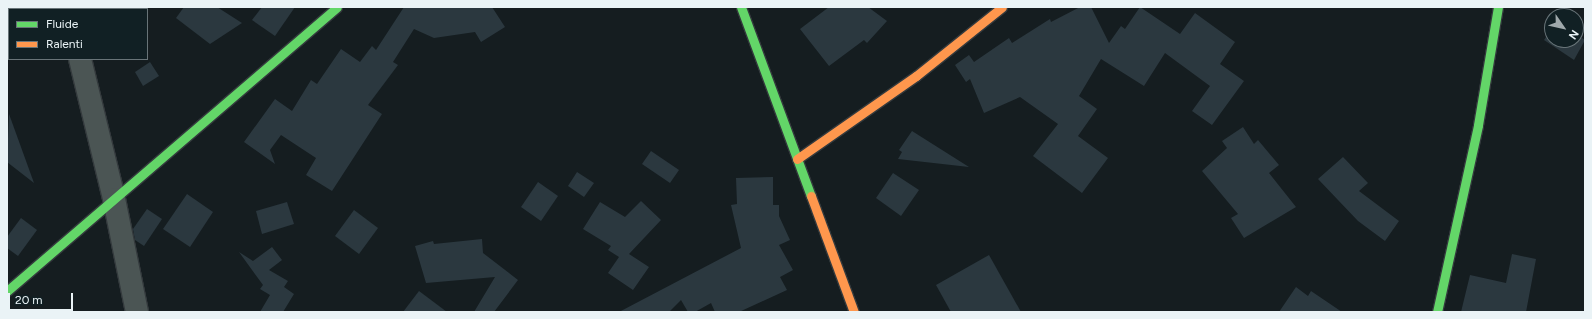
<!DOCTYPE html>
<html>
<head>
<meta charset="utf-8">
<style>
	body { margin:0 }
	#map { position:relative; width:1592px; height:319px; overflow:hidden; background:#151d20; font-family:Figtree,sans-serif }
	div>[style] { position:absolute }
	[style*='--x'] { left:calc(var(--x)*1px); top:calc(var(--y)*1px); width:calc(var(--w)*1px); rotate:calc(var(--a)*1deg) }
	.building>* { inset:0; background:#2b383f }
	.roads { filter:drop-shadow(1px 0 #343a3d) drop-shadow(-1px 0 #343a3d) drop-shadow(0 1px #343a3d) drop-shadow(0 -1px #343a3d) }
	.street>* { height:22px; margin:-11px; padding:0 11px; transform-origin:11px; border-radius:11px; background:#4b5554 }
	.fast>* { height:9px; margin:-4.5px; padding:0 4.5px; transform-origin:4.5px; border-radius:4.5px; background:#63d668 }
	.slow>* { height:9px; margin:-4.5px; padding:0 4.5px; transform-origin:4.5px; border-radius:4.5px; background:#ff974d }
	span { translate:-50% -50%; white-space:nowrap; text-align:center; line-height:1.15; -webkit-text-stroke:3.5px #112024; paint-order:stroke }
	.frame { position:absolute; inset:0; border:8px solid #eaf3f6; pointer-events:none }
	.legend { position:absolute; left:8px; top:8px; width:140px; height:52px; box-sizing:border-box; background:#112024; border:1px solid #687478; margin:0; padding:5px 7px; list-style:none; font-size:12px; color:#eaf3f6 }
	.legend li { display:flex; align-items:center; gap:8px; height:20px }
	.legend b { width:20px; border:1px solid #687478 }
	.north { position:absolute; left:1544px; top:8px; width:40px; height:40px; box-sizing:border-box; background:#112024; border:1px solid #687478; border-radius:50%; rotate:124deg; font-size:11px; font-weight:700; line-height:16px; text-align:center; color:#eaf3f6 }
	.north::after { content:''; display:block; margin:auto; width:14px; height:18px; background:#9fa8ab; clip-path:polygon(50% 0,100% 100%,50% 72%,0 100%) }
	.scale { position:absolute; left:8px; top:293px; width:65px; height:18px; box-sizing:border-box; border:2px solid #eaf3f6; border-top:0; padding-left:5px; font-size:12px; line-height:14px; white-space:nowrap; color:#eaf3f6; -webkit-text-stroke:3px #112024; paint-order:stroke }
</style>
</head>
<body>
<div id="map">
	<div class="building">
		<i style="clip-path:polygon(184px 7px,217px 7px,242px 23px,210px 44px,176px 18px)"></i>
		<i style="clip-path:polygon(262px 7px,295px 7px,275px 36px,252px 20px)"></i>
		<i style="clip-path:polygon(404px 7px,492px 7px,505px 27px,481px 42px,475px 32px,434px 38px,414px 29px,393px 62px,398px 65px,368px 105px,382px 114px,332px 191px,306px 175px,316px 158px,281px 135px,270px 150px,275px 164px,244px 142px,275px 99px,292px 111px,311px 80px,317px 84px,341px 49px,360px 62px,372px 46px,376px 50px)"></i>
		<i style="clip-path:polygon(829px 7px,868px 7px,887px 21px,867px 43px,864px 40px,829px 66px,800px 29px)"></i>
		<i style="clip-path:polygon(1080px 7px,1091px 7px,1109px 43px,1121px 26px,1125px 29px,1140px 7px,1180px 34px,1195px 13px,1235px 42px,1220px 64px,1244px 81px,1212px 125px,1192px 111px,1210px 86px,1165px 53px,1144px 86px,1101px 59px,1079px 96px,1097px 109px,1078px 136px,1108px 158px,1082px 193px,1033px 156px,1058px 124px,1020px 97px,984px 113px,970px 79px,966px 82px,955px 65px,969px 55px,974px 62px,1009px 38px,1012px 43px,1050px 19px,1051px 22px)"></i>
		<i style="clip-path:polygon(1552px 28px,1552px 40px,1576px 40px,1576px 34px,1585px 40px,1574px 60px,1544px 40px)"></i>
		<i style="clip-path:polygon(150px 62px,159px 76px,143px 86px,135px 72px)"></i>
		<i style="clip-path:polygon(9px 114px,34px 183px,7px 162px)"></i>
		<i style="clip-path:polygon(1243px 127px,1254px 144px,1258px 140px,1279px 165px,1269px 173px,1296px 207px,1244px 238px,1231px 218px,1238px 214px,1202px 171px,1227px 148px,1222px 141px)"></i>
		<i style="clip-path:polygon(912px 131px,969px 167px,898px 159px,902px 152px,899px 150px)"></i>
		<i style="clip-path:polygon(651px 151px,679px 170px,670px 183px,642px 164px)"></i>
		<i style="clip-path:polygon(1343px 157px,1368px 183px,1359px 191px,1399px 221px,1385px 241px,1358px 221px,1318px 179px)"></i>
		<i style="clip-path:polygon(577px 172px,594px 183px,584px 197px,568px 186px)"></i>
		<i style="clip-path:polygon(893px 173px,919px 190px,901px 216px,876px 198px)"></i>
		<i style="clip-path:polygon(773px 177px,773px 205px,779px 205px,779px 216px,790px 240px,779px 245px,793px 270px,780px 277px,787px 290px,739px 312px,715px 312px,711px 303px,695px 312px,688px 312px,681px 300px,669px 312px,619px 312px,741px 248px,731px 205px,737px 204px,736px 178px)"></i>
		<i style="clip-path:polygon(538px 182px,558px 196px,541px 221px,521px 207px)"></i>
		<i style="clip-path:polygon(187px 194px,213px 212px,190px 247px,163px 229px)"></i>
		<i style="clip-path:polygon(641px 201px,661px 220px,629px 254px,649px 267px,633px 290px,608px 273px,619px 257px,608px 250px,611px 246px,583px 229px,600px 202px,625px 217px)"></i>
		<i style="clip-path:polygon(287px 202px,294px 224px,262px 234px,256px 211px)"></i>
		<i style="clip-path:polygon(147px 209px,162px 219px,144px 246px,135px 240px,133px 229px)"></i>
		<i style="clip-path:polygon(354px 210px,378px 228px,359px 254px,335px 236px)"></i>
		<i style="clip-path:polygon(21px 218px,37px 230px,18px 256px,7px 248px,7px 237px)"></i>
		<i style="clip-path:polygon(482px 239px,483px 253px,518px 280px,494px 312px,474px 312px,495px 277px,426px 283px,415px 246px,433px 241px,434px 244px)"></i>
		<i style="clip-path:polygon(272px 247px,282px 260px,269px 270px,288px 281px,284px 287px,294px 294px,283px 312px,260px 312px,270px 295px,260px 289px,263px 285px,239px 252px,253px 261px)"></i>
		<i style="clip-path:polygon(1512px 254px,1536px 259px,1526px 312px,1461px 312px,1470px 275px,1506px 283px)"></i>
		<i style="clip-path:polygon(989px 255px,1021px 312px,951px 312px,936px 285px)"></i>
		<i style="clip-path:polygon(1296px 287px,1308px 296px,1311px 291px,1342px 312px,1279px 312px)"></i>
		<i style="clip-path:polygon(419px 291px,447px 312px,403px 312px)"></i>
	</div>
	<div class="roads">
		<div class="street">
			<i style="--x:67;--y:7;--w:2;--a:63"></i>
			<i style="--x:80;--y:59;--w:144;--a:76.3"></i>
			<i style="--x:114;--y:199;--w:115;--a:78.5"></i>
		</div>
		<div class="fast">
			<i style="--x:741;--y:7;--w:202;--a:69.7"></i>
			<i style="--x:7;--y:291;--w:435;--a:-40.7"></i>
			<i style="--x:1437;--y:312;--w:191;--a:-77.6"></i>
			<i style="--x:1478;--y:125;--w:120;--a:-80.4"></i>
		</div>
		<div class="slow">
			<i style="--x:797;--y:159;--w:145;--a:-34.9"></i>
			<i style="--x:916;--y:76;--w:110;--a:-38.7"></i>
			<i style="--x:811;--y:196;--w:124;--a:69.7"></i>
		</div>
	</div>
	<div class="frame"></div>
	<ul class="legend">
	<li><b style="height:5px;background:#63d668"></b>Fluide</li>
	<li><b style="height:5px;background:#ff974d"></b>Ralenti</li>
	</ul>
	<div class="north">N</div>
	<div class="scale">20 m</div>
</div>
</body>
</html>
